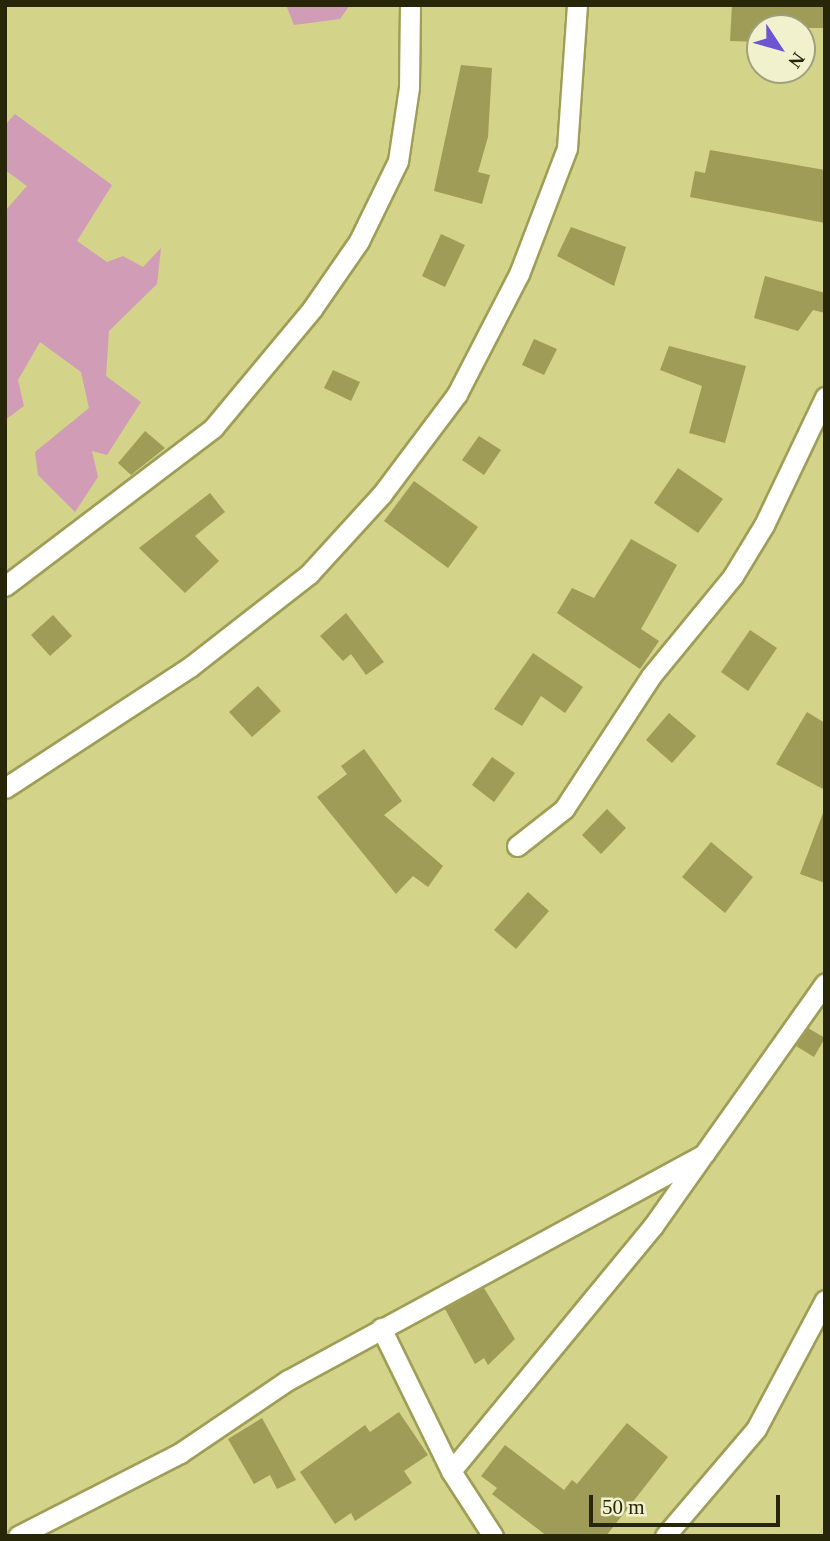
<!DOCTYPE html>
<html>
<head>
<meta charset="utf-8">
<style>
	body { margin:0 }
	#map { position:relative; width:830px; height:1541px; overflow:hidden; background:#d4d38a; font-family:Georgia,serif }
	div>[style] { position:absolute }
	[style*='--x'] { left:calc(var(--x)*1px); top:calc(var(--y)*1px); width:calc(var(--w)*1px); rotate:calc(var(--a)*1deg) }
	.green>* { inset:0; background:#d19cb6 }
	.building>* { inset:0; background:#9e9c56 }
	.roads { filter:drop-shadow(2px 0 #9f9e57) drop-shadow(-2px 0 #9f9e57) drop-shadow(0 2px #9f9e57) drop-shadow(0 -2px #9f9e57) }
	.minor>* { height:19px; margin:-9.5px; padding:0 9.5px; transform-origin:9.5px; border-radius:9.5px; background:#fff }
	span { translate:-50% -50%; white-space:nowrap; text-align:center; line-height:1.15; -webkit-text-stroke:5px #f1f1ce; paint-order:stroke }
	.frame { position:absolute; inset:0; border:7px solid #272608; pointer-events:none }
	.north { position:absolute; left:746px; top:14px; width:70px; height:70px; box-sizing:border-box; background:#f1f1ce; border:2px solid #a0a07f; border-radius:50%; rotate:126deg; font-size:19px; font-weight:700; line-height:28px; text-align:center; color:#272608 }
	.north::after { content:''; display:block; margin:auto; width:24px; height:32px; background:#6c55cf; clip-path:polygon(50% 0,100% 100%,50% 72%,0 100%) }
	.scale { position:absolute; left:589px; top:1495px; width:191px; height:32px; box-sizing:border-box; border:4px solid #272608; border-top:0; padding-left:9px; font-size:21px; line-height:24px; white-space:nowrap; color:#272608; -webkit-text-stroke:5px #f1f1ce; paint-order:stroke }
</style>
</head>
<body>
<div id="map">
	<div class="green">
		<i style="clip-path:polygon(286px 5px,350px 5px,340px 19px,294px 25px)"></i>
		<i style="clip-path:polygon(15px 114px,112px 185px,77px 241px,107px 262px,123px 256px,143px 267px,161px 248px,157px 284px,109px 331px,106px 376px,141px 402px,107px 455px,92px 451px,98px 477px,75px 512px,38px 475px,35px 452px,89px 408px,81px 372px,40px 342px,18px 380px,24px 406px,5px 420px,5px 211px,27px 186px,5px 170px,5px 125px)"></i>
	</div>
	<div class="building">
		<i style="clip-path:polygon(732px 5px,825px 5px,825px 28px,760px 28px,760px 42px,730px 41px)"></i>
		<i style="clip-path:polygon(461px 65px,492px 68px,488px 137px,478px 172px,490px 175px,482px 204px,434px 191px)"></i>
		<i style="clip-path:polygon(710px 150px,825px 170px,825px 223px,690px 197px,695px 171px,705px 173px)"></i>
		<i style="clip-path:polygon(571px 227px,626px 247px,614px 286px,557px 256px)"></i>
		<i style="clip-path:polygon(441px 234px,465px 245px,445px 287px,422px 276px)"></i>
		<i style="clip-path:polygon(765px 276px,825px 293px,825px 313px,813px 310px,798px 331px,754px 318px)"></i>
		<i style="clip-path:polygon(534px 339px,557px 349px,544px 375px,522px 365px)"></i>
		<i style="clip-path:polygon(669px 346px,746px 366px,725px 443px,689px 433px,702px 386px,660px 370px)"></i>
		<i style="clip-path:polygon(333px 370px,360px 382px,351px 401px,324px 388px)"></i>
		<i style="clip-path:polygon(145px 431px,165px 448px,131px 475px,118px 463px)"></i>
		<i style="clip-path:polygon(479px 436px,501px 450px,484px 475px,462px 460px)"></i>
		<i style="clip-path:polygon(678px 468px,723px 499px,698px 533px,654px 503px)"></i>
		<i style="clip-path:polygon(414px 481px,478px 527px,448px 568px,384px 521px)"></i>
		<i style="clip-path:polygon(210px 493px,225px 512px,195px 536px,219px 561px,185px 593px,139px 548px)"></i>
		<i style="clip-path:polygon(631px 539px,677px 565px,641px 629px,659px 641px,640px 669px,557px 613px,572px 588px,594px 598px)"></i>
		<i style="clip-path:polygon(346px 613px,384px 662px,366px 675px,351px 654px,343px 661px,320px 636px)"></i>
		<i style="clip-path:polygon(53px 615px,72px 636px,50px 656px,31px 635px)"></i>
		<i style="clip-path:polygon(750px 630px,777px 648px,748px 691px,721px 672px)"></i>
		<i style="clip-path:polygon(533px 653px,583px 687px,565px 713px,541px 696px,522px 726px,494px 709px)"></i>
		<i style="clip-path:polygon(258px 686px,281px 711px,252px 737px,229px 712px)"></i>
		<i style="clip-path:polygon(807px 712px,825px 723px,825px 790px,776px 764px)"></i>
		<i style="clip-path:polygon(669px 713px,696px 736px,672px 763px,646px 740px)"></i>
		<i style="clip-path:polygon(364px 749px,402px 801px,384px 815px,443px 866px,428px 887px,413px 876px,396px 894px,317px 797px,347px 774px,341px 766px)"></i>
		<i style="clip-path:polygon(492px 757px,515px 773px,494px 802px,472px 785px)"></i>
		<i style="clip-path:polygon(607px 809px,626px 828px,601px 854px,582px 835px)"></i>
		<i style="clip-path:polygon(823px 813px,825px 814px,825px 883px,800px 874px)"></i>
		<i style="clip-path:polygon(711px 842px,753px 877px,725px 913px,682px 877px)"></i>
		<i style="clip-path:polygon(528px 892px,549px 911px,516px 949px,494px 930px)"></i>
		<i style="clip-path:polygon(808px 1028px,825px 1038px,814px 1057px,796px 1046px)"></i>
		<i style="clip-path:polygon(484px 1288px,515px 1339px,488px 1365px,484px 1358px,475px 1364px,445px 1309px)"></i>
		<i style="clip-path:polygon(399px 1412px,428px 1455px,404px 1471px,412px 1483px,355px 1521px,351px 1513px,335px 1524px,300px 1472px,365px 1425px,370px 1432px)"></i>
		<i style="clip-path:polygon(262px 1418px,296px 1480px,277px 1489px,270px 1475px,254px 1484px,228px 1439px)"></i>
		<i style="clip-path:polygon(627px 1423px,668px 1457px,606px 1536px,547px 1536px,492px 1494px,497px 1488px,481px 1476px,505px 1445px,564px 1490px,572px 1480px,577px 1484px)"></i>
	</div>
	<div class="roads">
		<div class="minor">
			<i style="--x:5;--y:586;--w:261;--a:-37.2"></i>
			<i style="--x:213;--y:428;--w:155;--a:-50.2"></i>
			<i style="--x:312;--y:309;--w:83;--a:-55.3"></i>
			<i style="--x:359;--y:241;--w:89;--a:-64"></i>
			<i style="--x:398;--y:161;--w:75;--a:-81.5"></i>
			<i style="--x:409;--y:87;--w:82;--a:-89.3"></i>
			<i style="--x:5;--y:788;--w:221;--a:-33.2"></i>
			<i style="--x:190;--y:667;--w:151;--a:-38"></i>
			<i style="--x:309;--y:574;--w:108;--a:-47.6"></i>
			<i style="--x:382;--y:494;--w:125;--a:-53.1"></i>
			<i style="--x:457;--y:394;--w:135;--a:-62.7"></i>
			<i style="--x:519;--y:274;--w:135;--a:-69.1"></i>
			<i style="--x:567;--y:148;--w:143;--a:-86"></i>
			<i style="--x:517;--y:846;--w:60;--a:-38.2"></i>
			<i style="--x:564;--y:809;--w:159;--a:-56.8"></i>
			<i style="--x:651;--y:676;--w:129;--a:-50.6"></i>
			<i style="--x:733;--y:576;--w:60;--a:-58.7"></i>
			<i style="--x:764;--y:525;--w:142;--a:-64.5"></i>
			<i style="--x:381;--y:1328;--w:159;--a:63.9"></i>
			<i style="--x:18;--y:1536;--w:182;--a:-27.1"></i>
			<i style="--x:180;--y:1453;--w:130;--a:-34.1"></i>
			<i style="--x:288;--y:1380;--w:473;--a:-28.5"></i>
			<i style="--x:704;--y:1154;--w:209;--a:-54.7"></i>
			<i style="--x:493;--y:1536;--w:77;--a:-122.9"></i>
			<i style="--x:451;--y:1471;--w:318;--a:-50.5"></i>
			<i style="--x:653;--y:1226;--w:83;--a:-54.8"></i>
			<i style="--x:665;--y:1536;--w:140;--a:-49.6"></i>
			<i style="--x:756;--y:1429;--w:146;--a:-61.9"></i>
		</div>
	</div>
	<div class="frame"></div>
	<div class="north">N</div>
	<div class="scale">50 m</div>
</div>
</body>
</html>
